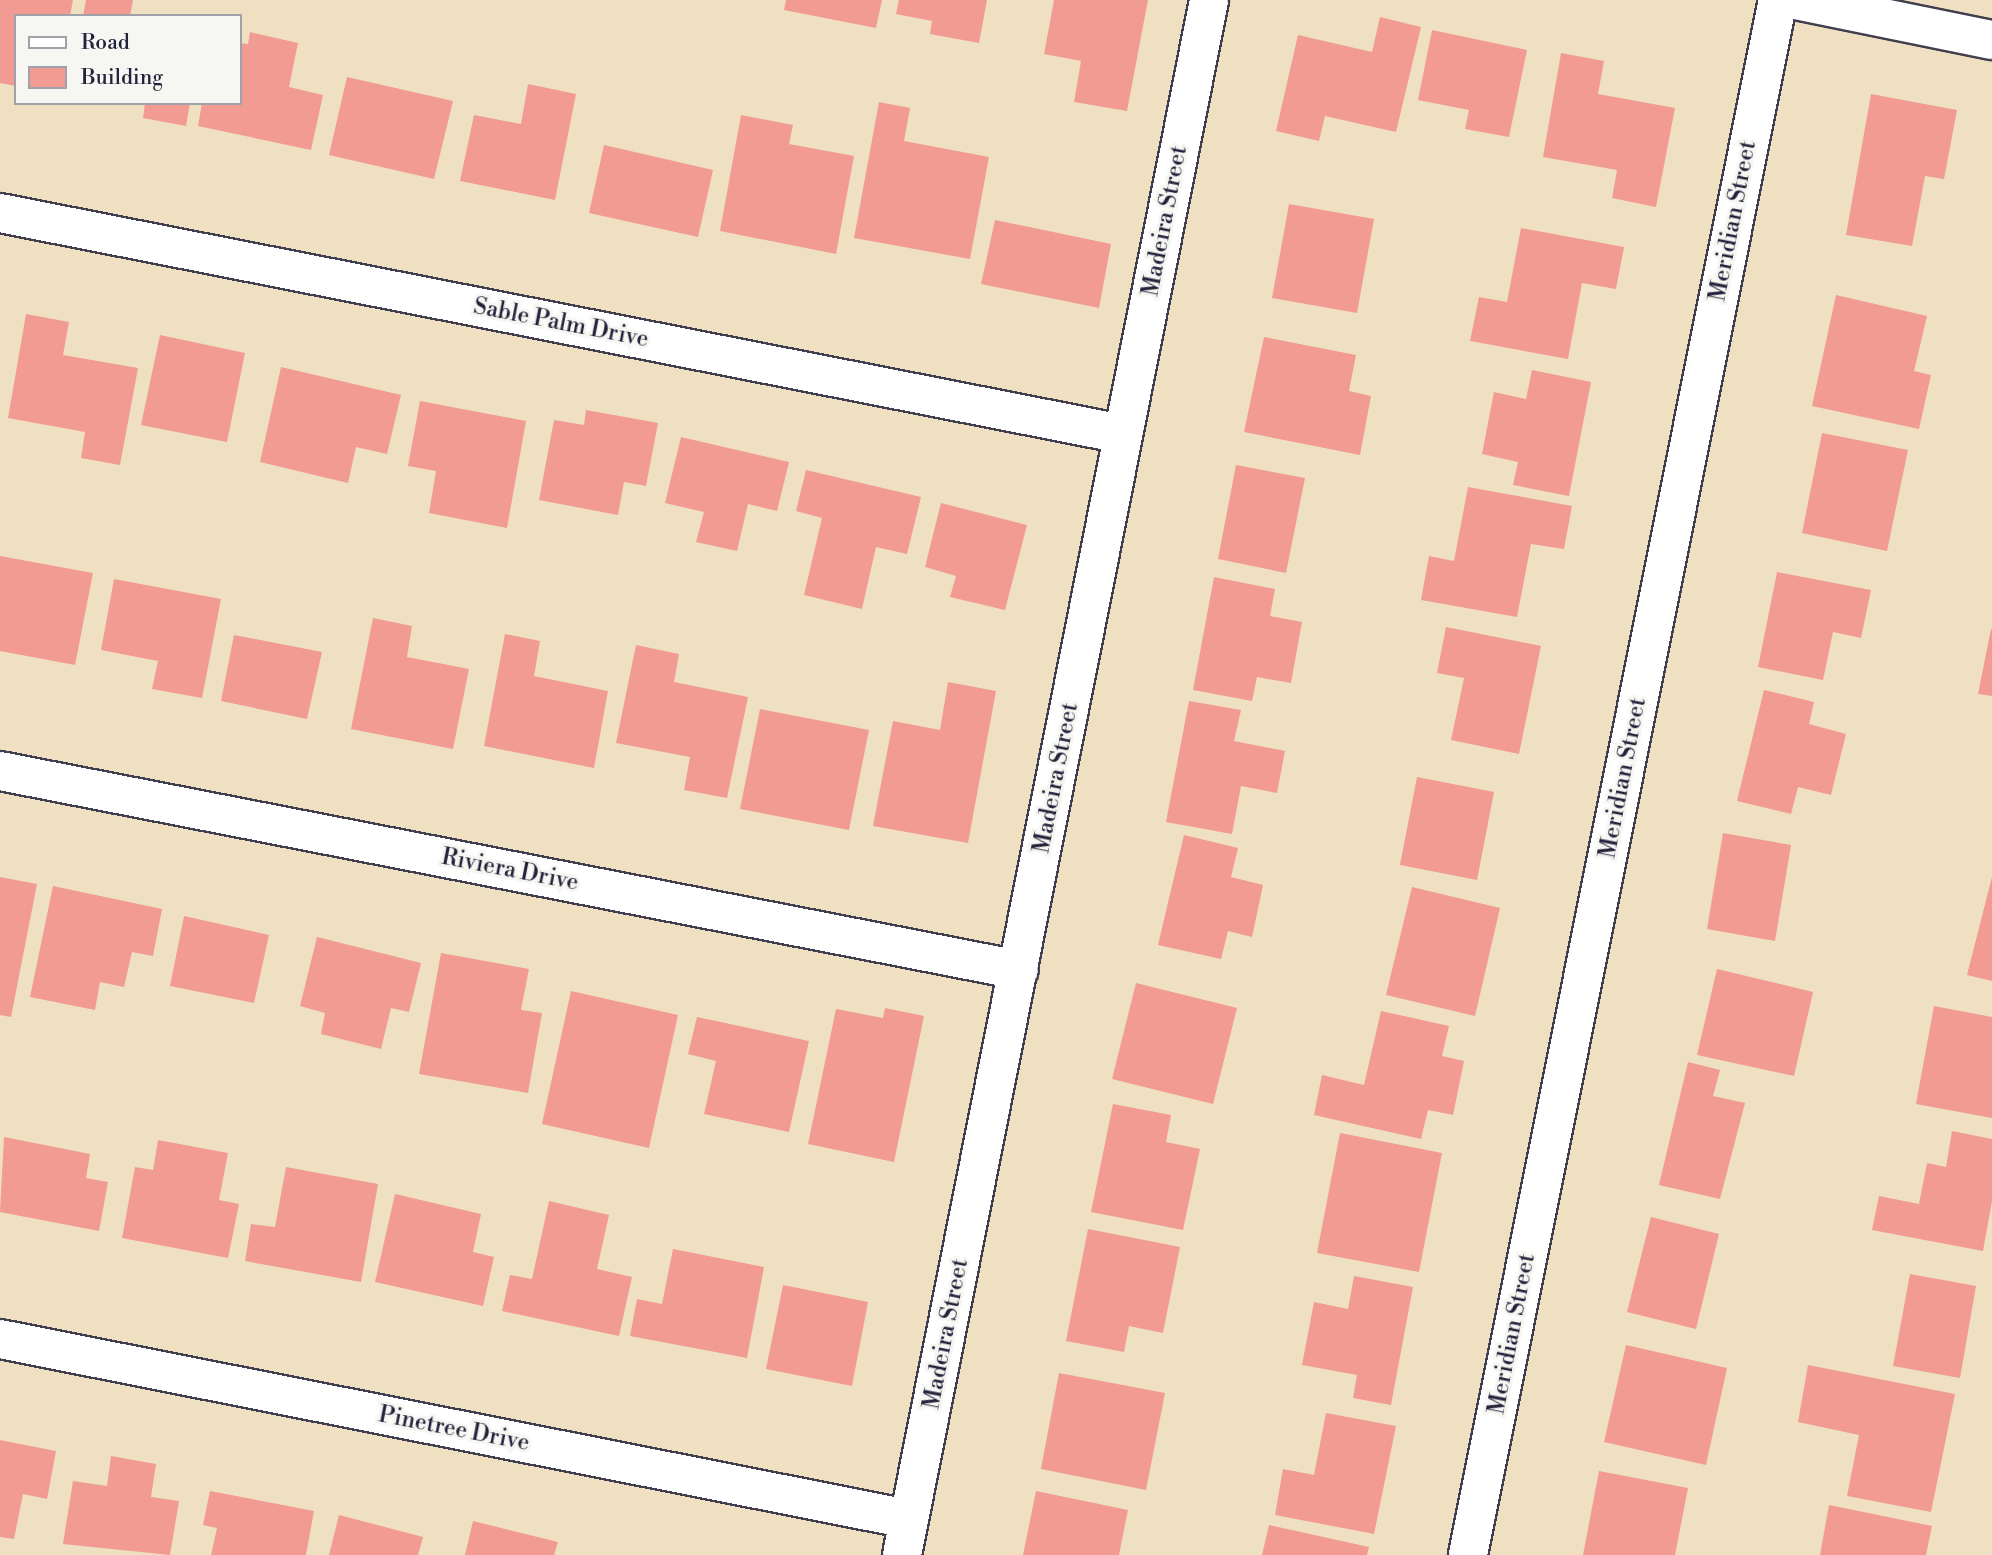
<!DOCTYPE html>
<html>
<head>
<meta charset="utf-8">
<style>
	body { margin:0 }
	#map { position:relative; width:1992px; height:1555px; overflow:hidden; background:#eee0c1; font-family:"Libre Bodoni",serif }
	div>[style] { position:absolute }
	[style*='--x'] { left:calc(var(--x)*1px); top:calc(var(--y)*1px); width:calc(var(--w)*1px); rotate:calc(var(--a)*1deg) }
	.building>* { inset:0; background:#f29b92 }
	.roads { filter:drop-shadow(2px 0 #413e4f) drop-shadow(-2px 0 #413e4f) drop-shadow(0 2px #413e4f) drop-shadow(0 -2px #413e4f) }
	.minor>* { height:38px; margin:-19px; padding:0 19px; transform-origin:19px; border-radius:19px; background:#fff }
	span { translate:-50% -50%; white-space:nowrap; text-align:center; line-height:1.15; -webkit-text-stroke:6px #f6f6f2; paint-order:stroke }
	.street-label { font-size:23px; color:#22223b }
	.legend { position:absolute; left:14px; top:14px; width:228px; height:91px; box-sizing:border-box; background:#f6f6f2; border:2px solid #a1a1a9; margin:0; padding:9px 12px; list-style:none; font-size:21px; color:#22223b }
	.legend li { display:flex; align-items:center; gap:14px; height:35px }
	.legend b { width:35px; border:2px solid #a1a1a9 }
</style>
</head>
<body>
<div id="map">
	<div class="building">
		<i style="clip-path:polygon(0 0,73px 0,70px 16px,16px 16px,16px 86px,0 83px)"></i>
		<i style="clip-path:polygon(86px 0,133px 0,130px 16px,83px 16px)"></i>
		<i style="clip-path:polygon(786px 0,882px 0,876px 28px,784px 10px)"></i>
		<i style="clip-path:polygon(899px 0,987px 0,979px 43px,930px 34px,932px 21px,896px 14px)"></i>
		<i style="clip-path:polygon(1054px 0,1148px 0,1127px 111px,1074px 102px,1081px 61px,1044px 54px)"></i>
		<i style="clip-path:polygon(1380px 17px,1421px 27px,1396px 132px,1325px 116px,1319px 141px,1276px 131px,1298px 35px,1372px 52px)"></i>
		<i style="clip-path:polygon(1432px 30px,1527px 50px,1509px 137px,1465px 129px,1469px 110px,1418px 100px)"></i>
		<i style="clip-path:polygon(250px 32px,298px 43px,289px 87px,323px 95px,311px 150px,198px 126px,202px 103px,240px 103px,240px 43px,248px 44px)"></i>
		<i style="clip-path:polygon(1561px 53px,1604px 61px,1598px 94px,1675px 108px,1656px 207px,1612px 198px,1617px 170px,1543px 157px)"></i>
		<i style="clip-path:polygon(347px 77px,453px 101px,434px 179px,329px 155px)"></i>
		<i style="clip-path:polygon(528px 84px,576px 94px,555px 200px,460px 181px,474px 115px,521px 124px)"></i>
		<i style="clip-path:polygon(1871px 94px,1957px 110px,1944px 179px,1925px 176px,1912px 246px,1846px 235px)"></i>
		<i style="clip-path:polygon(879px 102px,910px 108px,904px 141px,989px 157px,970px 259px,854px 238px)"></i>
		<i style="clip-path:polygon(145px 103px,190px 103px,186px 126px,143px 118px)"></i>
		<i style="clip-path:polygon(741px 115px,793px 125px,789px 144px,854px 156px,836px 254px,720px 231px)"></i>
		<i style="clip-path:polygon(604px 145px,713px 170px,698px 237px,589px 213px)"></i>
		<i style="clip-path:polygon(1289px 204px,1374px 219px,1357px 313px,1272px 298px)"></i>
		<i style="clip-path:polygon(995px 220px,1111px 244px,1099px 308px,981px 284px)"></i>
		<i style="clip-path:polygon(1521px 228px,1624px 247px,1616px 289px,1582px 283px,1568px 359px,1470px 341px,1479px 297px,1507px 302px)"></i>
		<i style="clip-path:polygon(1836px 295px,1927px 316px,1914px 371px,1931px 375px,1919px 429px,1812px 406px)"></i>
		<i style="clip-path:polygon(26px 314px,69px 322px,63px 355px,138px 368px,120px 465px,81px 458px,85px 432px,8px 418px)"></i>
		<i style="clip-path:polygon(160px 335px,245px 353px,227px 442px,141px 425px)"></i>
		<i style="clip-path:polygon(1264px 337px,1356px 355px,1349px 391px,1371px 396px,1360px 455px,1244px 432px)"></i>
		<i style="clip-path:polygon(281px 367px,401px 395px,387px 454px,356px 447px,348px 483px,260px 462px)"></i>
		<i style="clip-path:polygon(1532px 370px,1591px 382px,1569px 496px,1513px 485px,1518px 462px,1482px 454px,1494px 392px,1526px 399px)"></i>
		<i style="clip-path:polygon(420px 401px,526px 421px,507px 528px,429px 513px,436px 471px,408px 466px)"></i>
		<i style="clip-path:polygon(586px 410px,658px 423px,646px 486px,624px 482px,618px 515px,539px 500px,554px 420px,584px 425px)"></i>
		<i style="clip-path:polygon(1822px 433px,1908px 450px,1887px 551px,1802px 533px)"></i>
		<i style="clip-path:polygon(681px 437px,789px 462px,777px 511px,748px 504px,737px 551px,696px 542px,704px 512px,665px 503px)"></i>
		<i style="clip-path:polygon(1236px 465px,1305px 478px,1286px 573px,1218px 559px)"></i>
		<i style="clip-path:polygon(806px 470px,921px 497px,907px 554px,876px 547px,862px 609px,804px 595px,822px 518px,796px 511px)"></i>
		<i style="clip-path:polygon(1468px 487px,1572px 506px,1564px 549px,1531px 544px,1517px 617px,1421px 600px,1429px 556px,1454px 561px)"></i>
		<i style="clip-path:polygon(941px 503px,1027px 525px,1005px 610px,950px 597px,956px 576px,925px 567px)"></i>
		<i style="clip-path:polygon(0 556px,93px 573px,75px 665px,0 651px)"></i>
		<i style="clip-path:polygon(1777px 572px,1871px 590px,1861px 638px,1833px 632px,1823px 680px,1758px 667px)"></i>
		<i style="clip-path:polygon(1214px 577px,1275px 589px,1270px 616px,1302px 622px,1291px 683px,1257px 677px,1252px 701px,1193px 690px)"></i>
		<i style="clip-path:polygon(114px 579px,221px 599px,202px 698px,152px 689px,158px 661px,101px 650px)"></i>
		<i style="clip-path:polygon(373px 618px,412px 626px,407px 657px,469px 669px,453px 749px,351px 729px)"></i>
		<i style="clip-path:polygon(1446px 627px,1541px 646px,1519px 754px,1451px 740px,1464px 678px,1437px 673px)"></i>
		<i style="clip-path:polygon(1991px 629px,1992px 629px,1992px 696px,1978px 694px)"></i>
		<i style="clip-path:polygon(505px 634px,540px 641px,534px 676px,608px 691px,594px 768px,484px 746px)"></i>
		<i style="clip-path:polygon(234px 635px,322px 652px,307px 719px,221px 701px)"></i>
		<i style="clip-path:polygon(636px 645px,679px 654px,674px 682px,748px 697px,727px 798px,684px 790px,690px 757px,616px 743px)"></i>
		<i style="clip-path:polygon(948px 682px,996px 691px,968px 843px,873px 826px,893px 721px,940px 730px)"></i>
		<i style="clip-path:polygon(1764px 690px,1814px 702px,1809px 724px,1846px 734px,1831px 795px,1798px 787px,1791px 814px,1737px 801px)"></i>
		<i style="clip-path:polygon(1189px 701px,1241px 710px,1234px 741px,1285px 751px,1277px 793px,1241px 786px,1232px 834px,1166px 822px)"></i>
		<i style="clip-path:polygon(760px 709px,869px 730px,849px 830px,740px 809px)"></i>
		<i style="clip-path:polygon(1417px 777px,1494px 792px,1477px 880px,1400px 865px)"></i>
		<i style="clip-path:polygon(1723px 833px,1791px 845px,1775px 941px,1707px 929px)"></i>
		<i style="clip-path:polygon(1184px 835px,1238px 848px,1231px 877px,1263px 885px,1252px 937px,1228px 931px,1221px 959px,1158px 945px)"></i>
		<i style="clip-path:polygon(0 877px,37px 884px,11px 1017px,0 1015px)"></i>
		<i style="clip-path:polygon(1992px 877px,1992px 981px,1967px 975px)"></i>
		<i style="clip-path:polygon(53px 886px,162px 909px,153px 956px,132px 952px,124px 987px,100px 982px,95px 1010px,30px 997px)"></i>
		<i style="clip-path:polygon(1412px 887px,1500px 908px,1475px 1016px,1386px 995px)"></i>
		<i style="clip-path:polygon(184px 916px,269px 935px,254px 1003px,170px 986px)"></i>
		<i style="clip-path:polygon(317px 937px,421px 963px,409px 1012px,391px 1008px,381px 1049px,321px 1034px,325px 1013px,300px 1006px)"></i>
		<i style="clip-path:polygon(441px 953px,529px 969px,521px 1010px,542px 1013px,528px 1093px,419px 1074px)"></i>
		<i style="clip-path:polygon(1717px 969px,1813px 992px,1794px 1076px,1697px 1055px)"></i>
		<i style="clip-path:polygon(1136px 983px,1237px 1008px,1213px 1104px,1112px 1079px)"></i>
		<i style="clip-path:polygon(571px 991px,678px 1015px,649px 1148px,542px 1124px)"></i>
		<i style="clip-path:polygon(1934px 1006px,1992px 1017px,1992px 1118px,1916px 1104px)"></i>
		<i style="clip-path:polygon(885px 1008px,924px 1016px,894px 1162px,808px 1144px,836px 1009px,883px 1018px)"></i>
		<i style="clip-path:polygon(1381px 1011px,1449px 1026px,1442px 1056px,1464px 1061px,1453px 1115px,1428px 1110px,1421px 1139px,1314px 1115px,1322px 1075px,1364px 1085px)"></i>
		<i style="clip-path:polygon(697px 1017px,809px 1041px,789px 1132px,704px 1114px,716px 1061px,688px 1054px)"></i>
		<i style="clip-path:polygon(1688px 1062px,1720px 1070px,1713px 1096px,1745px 1103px,1720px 1199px,1659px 1185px)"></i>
		<i style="clip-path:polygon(1113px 1104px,1171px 1115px,1166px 1142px,1200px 1149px,1183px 1230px,1091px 1212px)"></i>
		<i style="clip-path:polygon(1952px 1131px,1992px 1139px,1992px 1201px,1983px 1251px,1872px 1230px,1879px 1196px,1919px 1204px,1927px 1163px,1946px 1167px)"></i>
		<i style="clip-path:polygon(1340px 1133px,1442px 1153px,1419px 1272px,1317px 1253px)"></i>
		<i style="clip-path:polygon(4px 1137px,90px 1154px,86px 1178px,108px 1182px,99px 1231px,0 1212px)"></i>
		<i style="clip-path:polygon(158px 1140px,228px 1153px,219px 1200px,239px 1204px,228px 1258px,122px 1238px,135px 1167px,153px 1170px)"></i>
		<i style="clip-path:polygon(286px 1167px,378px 1184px,361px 1282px,245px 1261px,251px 1224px,275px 1227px)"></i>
		<i style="clip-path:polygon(395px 1194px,481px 1214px,473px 1252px,494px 1257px,483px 1306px,375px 1282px)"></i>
		<i style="clip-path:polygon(549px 1201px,609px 1215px,597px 1269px,632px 1277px,619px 1336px,502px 1311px,510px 1275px,532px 1279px)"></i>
		<i style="clip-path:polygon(1651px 1217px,1719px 1234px,1696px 1329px,1627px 1312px)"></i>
		<i style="clip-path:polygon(1088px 1229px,1180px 1247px,1163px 1333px,1129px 1326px,1124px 1352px,1066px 1341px)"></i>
		<i style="clip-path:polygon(673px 1249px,764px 1267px,747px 1358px,630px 1336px,637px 1299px,662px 1304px)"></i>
		<i style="clip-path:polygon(1910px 1274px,1976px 1286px,1960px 1378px,1893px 1366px)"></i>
		<i style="clip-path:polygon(1354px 1276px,1413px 1287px,1391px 1405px,1353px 1398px,1357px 1375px,1302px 1365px,1314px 1302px,1348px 1309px)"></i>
		<i style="clip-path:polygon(783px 1285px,868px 1302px,852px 1386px,766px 1369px)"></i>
		<i style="clip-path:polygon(1626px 1345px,1727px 1368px,1706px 1465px,1604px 1442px)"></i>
		<i style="clip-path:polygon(1808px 1365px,1955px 1394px,1931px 1512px,1847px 1496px,1859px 1435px,1798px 1422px)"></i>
		<i style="clip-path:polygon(1059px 1373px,1165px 1393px,1146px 1490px,1041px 1469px)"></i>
		<i style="clip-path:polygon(1326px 1413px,1396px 1426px,1374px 1534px,1275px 1515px,1283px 1469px,1314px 1475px)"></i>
		<i style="clip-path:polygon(0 1440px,56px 1451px,47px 1499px,23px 1494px,14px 1539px,0 1537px)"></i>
		<i style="clip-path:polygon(111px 1456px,156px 1464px,151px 1497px,179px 1501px,170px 1555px,63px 1544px,73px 1481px,107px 1486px)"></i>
		<i style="clip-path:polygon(1599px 1471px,1688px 1488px,1675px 1555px,1583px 1555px)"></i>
		<i style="clip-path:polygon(210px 1491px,314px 1511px,306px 1555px,211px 1555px,217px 1528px,203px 1525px)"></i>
		<i style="clip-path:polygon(1036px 1491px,1128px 1510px,1119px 1555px,1023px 1555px)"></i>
		<i style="clip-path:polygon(1829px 1505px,1932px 1526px,1926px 1555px,1820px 1555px)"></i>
		<i style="clip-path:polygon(339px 1515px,423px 1537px,418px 1555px,329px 1555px)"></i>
		<i style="clip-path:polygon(473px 1521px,558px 1542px,554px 1555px,465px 1555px)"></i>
		<i style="clip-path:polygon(1269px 1525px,1369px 1547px,1367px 1555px,1262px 1555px)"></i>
	</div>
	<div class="roads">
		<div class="minor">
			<i style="--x:1795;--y:0;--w:201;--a:11.5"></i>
			<i style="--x:0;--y:213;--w:1144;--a:11.14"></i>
			<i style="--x:0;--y:771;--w:1038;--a:11.05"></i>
			<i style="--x:0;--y:1339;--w:926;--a:11.21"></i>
			<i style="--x:902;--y:1555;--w:1585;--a:-78.83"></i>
			<i style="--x:1468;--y:1555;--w:1586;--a:-78.73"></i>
		</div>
	</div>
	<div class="street-label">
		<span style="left:1165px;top:221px;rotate:-79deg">Madeira Street</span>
		<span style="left:1733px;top:221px;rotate:-79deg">Meridian Street</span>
		<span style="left:561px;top:323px;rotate:11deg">Sable Palm Drive</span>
		<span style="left:1056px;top:778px;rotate:-79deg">Madeira Street</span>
		<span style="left:1623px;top:778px;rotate:-79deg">Meridian Street</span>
		<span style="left:510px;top:870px;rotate:11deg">Riviera Drive</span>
		<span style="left:946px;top:1334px;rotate:-79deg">Madeira Street</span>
		<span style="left:1512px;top:1334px;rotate:-79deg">Meridian Street</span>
		<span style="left:454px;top:1429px;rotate:11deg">Pinetree Drive</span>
	</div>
	<ul class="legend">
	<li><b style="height:9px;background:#fff"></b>Road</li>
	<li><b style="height:19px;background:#f29b92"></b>Building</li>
	</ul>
</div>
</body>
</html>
